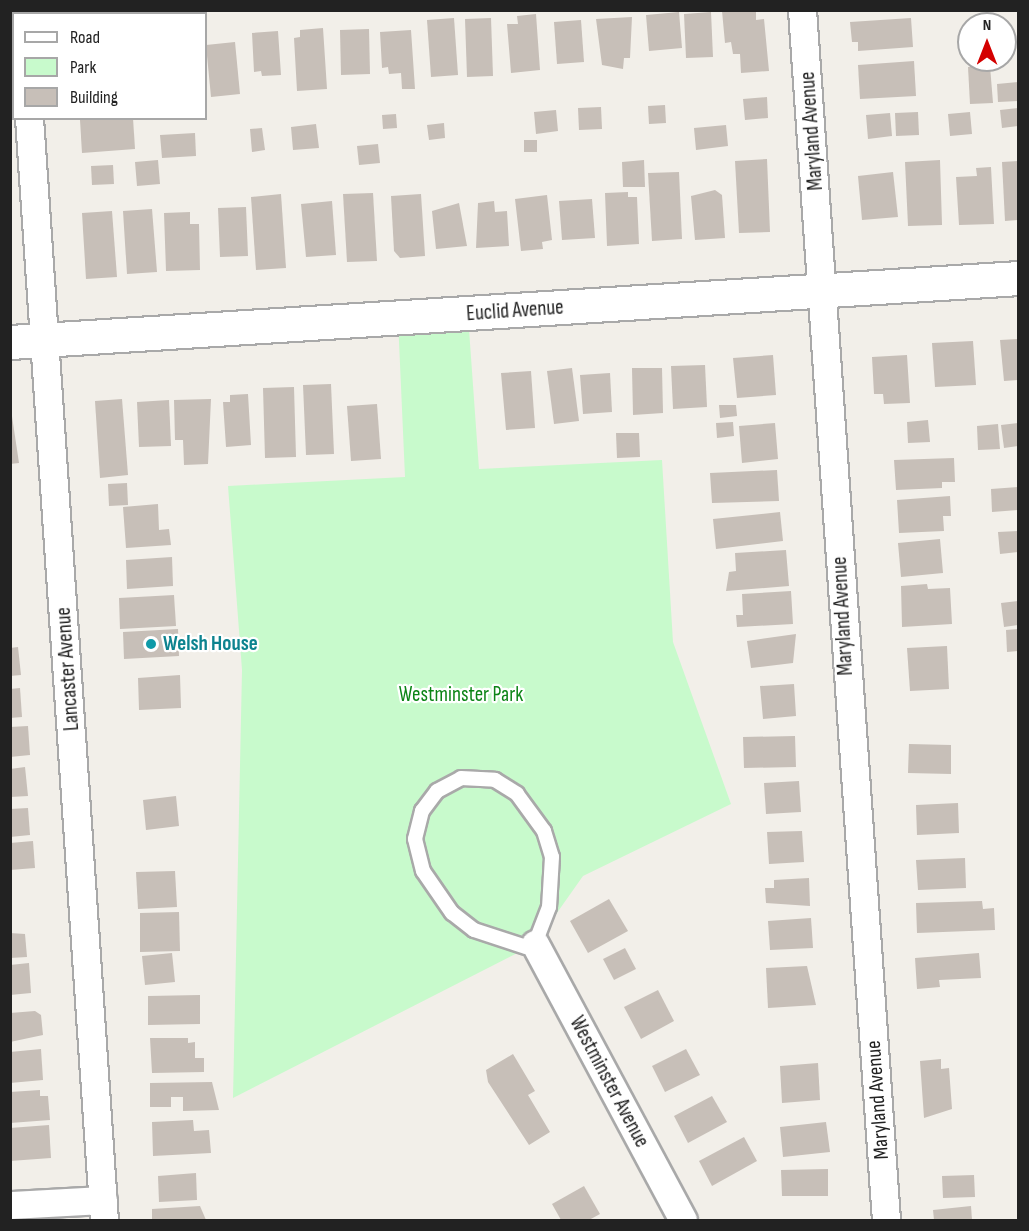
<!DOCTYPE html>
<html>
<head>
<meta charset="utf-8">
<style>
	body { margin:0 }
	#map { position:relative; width:1029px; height:1231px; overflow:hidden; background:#f2efe9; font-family:"Sofia Sans Condensed",sans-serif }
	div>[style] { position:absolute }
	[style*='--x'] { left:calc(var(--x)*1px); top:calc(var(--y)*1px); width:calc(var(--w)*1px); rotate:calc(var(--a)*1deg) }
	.park>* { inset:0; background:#c8facc }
	.building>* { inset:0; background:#c7bfb8 }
	.roads { filter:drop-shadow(2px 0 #a9a9a9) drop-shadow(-2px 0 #a9a9a9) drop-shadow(0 2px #a9a9a9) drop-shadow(0 -2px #a9a9a9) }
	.service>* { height:14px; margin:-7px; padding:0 7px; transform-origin:7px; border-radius:7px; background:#fff }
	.minor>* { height:27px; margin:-13.5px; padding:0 13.5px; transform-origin:13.5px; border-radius:13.5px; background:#fff }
	.tertiary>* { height:33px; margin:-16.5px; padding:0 16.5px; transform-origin:16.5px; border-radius:16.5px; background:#fff }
	.dots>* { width:16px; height:16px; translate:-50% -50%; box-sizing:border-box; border:3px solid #fff; border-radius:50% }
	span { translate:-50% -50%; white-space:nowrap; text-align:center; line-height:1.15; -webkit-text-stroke:4.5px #fff; paint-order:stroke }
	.street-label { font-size:21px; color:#222 }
	.culture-label { font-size:21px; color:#0d838f; font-weight:700 }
	.left { translate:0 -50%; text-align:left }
	.park-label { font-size:21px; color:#0c8416 }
	.frame { position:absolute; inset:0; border:12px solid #222; pointer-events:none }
	.legend { position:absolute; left:12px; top:12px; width:195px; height:108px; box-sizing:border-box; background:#fff; border:2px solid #a7a7a7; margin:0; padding:8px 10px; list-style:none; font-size:18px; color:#222 }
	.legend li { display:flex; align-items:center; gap:12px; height:30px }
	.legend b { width:30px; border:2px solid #a7a7a7 }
	.north { position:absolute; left:957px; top:12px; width:60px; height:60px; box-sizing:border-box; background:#fff; border:2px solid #a7a7a7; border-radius:50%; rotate:0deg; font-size:16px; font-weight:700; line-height:24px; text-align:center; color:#222 }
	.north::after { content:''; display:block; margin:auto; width:21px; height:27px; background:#d40000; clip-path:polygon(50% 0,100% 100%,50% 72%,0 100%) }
</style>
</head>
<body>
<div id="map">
	<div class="park">
		<i style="clip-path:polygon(468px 315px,479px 469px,662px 460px,673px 642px,731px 804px,583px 876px,535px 944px,233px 1098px,242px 670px,228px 486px,405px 477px,398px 319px)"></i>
	</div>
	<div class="building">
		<i style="clip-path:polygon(722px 11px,756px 11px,756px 20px,764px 19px,769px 71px,741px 73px,740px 54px,733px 54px,731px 42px,725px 43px)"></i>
		<i style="clip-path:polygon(679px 12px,682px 48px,649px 51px,646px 15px)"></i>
		<i style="clip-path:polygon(711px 12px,713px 57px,686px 58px,684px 14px)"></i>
		<i style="clip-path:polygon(536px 14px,540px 70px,511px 73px,507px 24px,518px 24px,517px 16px)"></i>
		<i style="clip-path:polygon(632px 17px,630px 58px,624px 58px,623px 69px,602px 65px,596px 19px)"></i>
		<i style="clip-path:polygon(454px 18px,458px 75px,431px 77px,427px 20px)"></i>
		<i style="clip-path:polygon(491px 18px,493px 76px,467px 77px,465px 19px)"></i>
		<i style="clip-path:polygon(911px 18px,913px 47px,858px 51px,858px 42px,852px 42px,850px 22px)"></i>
		<i style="clip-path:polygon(581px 20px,584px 62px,557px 64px,554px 22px)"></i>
		<i style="clip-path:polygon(963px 25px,969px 25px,969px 53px,965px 53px)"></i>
		<i style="clip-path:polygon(323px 28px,327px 89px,297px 91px,294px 38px,300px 37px,300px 30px)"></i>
		<i style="clip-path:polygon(369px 29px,370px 74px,341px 75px,340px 30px)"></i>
		<i style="clip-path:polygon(411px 30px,415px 89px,402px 89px,401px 73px,389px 74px,388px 67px,382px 68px,380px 32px)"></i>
		<i style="clip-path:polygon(278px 31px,281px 75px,262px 76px,261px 71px,254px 72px,252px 33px)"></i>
		<i style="clip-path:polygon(235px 42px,240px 94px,211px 97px,206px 45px)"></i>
		<i style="clip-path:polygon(914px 61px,916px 96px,860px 99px,858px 65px)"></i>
		<i style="clip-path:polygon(990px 66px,993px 103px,970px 104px,968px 67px)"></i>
		<i style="clip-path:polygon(1018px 82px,1018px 101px,998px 102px,997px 84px)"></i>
		<i style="clip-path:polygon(767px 97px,768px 118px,745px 120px,743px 99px)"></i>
		<i style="clip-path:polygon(665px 105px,666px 123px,649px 124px,648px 106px)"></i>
		<i style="clip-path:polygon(601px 107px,602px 129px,579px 130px,578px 108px)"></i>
		<i style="clip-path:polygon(1018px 108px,1018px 126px,1002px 128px,1000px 110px)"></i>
		<i style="clip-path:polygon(556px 110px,558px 131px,536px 134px,534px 112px)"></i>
		<i style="clip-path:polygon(918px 112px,919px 135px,896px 136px,895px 113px)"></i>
		<i style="clip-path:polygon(970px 112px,972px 134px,950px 136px,948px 114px)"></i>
		<i style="clip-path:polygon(890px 113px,892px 136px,868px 139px,866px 115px)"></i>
		<i style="clip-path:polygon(396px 114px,397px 128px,383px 129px,382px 115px)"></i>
		<i style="clip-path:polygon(133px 118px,135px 149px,82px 153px,80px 120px)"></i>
		<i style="clip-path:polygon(444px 123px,445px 138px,429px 140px,427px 125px)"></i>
		<i style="clip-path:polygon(316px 124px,319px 148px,293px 150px,291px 127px)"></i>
		<i style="clip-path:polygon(726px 125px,728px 146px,696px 150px,694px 128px)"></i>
		<i style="clip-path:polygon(262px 128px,265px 150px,252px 152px,250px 129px)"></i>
		<i style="clip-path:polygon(195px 133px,196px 156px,162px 158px,160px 135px)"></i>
		<i style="clip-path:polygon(524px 140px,537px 140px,537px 152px,524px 152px)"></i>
		<i style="clip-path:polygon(378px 144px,380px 163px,359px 165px,357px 146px)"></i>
		<i style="clip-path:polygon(767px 159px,770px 232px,739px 233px,735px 161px)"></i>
		<i style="clip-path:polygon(158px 160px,160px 184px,137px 186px,135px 162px)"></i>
		<i style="clip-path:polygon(644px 160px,645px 187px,623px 187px,622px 162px)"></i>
		<i style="clip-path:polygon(940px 160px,942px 225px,908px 226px,905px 162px)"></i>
		<i style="clip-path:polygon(1018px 161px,1018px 220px,1005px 221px,1002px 162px)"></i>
		<i style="clip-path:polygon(113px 165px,114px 184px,92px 185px,91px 166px)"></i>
		<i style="clip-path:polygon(991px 167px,994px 224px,959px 225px,956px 177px,977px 176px,976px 168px)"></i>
		<i style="clip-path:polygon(679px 172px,682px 239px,652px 241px,648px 173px)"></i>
		<i style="clip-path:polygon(893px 172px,898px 217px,862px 220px,858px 176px)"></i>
		<i style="clip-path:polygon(715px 190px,722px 195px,725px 238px,695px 240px,691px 196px)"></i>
		<i style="clip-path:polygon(628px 192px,628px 197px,637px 197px,639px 244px,607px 246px,605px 193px)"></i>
		<i style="clip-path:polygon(373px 193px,377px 261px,347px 262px,343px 194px)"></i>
		<i style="clip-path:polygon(281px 194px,286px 268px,256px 270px,251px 197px)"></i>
		<i style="clip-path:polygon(421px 194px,425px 256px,400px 258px,394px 251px,391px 196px)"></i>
		<i style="clip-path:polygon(547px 195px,552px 240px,542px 242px,543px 249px,521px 251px,515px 199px)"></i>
		<i style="clip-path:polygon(592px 199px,595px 238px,562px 240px,559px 201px)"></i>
		<i style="clip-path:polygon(332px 201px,336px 255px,306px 257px,301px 204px)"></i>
		<i style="clip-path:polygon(494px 201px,495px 212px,507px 211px,509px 246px,476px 248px,478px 203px)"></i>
		<i style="clip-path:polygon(459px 203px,467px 246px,436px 249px,432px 211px)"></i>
		<i style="clip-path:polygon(246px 207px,248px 256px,220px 257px,218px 208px)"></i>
		<i style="clip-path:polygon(152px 209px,157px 272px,127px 274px,123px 211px)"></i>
		<i style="clip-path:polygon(112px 211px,117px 277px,86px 279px,82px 213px)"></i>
		<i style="clip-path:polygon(190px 212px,190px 224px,199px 224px,200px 270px,166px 271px,164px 213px)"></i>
		<i style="clip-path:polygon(1018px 339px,1018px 380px,1004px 381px,1000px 340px)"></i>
		<i style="clip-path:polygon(973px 341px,976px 385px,935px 387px,932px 343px)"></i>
		<i style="clip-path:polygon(773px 355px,776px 395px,737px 398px,733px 358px)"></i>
		<i style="clip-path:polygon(907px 355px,910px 403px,884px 404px,883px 394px,874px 394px,872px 357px)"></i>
		<i style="clip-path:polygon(705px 365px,707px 407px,673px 409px,671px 366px)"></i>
		<i style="clip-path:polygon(572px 368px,579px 421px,554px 424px,547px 371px)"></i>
		<i style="clip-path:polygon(632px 368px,662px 368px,663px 413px,633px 415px)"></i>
		<i style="clip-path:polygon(531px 371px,535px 428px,506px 430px,501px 373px)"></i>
		<i style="clip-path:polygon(610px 373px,612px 412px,583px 414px,580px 375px)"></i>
		<i style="clip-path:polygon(331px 384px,334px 454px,306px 455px,303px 385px)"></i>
		<i style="clip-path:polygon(294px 387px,296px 457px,265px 458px,263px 388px)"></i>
		<i style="clip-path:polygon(248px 394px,251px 445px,226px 447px,223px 402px,230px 402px,230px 395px)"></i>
		<i style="clip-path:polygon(122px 399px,128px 475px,100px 478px,95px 401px)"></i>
		<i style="clip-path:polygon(211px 399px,208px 464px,184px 465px,183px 440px,175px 440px,174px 400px)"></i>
		<i style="clip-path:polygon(169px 400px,171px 446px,139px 447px,137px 402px)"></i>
		<i style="clip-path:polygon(10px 403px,19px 463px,10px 464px)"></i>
		<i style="clip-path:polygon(377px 404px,381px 459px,351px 461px,347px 406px)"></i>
		<i style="clip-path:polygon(719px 405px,736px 405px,737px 416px,720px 418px)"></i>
		<i style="clip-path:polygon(928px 420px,930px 442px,908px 443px,907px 422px)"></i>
		<i style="clip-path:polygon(733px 422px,734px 436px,717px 438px,716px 423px)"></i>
		<i style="clip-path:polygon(775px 423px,778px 459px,742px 463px,739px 426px)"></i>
		<i style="clip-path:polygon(1018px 423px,1018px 446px,1004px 448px,1001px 425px)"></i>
		<i style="clip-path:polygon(998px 424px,1000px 449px,978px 450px,977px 426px)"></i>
		<i style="clip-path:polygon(616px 433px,639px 433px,640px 457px,617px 458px)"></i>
		<i style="clip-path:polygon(954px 458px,955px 482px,942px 482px,942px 488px,896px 490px,894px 460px)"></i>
		<i style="clip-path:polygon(777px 470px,779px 501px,712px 503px,710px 473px)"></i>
		<i style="clip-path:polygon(127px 483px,128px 505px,109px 506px,108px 484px)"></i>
		<i style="clip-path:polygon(1018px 487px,1018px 510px,992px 512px,991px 489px)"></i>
		<i style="clip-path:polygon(950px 496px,951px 516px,943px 516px,944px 531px,899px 533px,897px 500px)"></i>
		<i style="clip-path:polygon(158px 504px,159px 530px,169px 529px,171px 545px,126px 548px,123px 507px)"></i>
		<i style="clip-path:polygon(780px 512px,783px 541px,716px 549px,713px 519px)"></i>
		<i style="clip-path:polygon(1018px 531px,1018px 552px,1000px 554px,998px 532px)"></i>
		<i style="clip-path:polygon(940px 539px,943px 573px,901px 577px,898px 543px)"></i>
		<i style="clip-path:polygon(786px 550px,789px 586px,726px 591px,729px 572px,736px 571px,735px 553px)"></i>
		<i style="clip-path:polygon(172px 557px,173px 586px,127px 589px,126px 560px)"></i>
		<i style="clip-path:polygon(927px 584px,928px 589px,950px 588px,952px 624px,902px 627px,901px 586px)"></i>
		<i style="clip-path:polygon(791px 591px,793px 624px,737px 627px,736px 615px,743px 615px,742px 594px)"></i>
		<i style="clip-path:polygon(174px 595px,176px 626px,120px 629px,119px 598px)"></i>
		<i style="clip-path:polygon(1018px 601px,1018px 625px,1004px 627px,1001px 603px)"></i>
		<i style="clip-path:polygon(178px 629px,179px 656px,124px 659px,123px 632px)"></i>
		<i style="clip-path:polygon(1018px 629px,1018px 651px,1007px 652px,1006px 630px)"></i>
		<i style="clip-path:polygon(796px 634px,793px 663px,751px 668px,747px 641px)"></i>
		<i style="clip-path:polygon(947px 646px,949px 689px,910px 691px,907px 648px)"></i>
		<i style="clip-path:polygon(18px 647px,21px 675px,10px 676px,10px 648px)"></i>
		<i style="clip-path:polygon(180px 675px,181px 708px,139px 710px,138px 678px)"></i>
		<i style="clip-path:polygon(794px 684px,796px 716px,763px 719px,760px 686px)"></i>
		<i style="clip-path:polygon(20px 688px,22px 717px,10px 718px,10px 689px)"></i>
		<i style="clip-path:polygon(28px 726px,30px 755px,10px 757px,10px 727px)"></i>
		<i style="clip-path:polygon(795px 736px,796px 767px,744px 768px,743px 737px)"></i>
		<i style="clip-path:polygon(909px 744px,951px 745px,951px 774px,908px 773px)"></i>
		<i style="clip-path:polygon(25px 767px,28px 796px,10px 797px,10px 769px)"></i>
		<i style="clip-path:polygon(799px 781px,801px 812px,766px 814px,764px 783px)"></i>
		<i style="clip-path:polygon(176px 796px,179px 826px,146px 830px,143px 800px)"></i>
		<i style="clip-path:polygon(958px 803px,959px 833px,917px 835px,916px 805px)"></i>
		<i style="clip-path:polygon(28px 808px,30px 835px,10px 837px,10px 809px)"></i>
		<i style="clip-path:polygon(802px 831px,804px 862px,769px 864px,767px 832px)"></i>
		<i style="clip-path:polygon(33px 841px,35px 868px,10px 870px,10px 843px)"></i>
		<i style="clip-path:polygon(965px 858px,966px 888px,918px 890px,916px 860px)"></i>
		<i style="clip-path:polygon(175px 871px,177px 907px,138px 909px,136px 872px)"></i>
		<i style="clip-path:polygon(809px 878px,810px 906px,766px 903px,765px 888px,774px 888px,774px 880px)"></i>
		<i style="clip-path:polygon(609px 899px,628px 931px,588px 953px,570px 921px)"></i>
		<i style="clip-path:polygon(982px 901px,983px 909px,994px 908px,995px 930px,917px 933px,916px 903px)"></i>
		<i style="clip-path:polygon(179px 912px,180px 951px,140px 952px,140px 913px)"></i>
		<i style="clip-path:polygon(811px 918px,813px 948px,770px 950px,768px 921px)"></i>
		<i style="clip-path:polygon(10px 933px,25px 934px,27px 957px,10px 958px)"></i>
		<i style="clip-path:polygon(625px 948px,636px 969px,614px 980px,603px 959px)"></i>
		<i style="clip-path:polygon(172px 953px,175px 982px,145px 985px,142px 956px)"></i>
		<i style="clip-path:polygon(979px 953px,981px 978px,939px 980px,940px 987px,917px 989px,915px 958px)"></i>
		<i style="clip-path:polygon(29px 963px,31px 993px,10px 995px,10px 965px)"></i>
		<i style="clip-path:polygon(807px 966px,816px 1005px,768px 1008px,766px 968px)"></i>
		<i style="clip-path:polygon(658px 990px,674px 1021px,641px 1039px,624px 1007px)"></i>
		<i style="clip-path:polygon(200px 995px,200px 1024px,148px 1025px,148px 996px)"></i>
		<i style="clip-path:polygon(35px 1011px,41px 1015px,43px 1035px,10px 1042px,10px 1013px)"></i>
		<i style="clip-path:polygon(150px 1038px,188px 1038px,188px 1043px,195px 1042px,195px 1058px,204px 1058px,204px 1072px,152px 1073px)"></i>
		<i style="clip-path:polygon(41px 1049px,43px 1080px,10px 1083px,10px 1052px)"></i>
		<i style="clip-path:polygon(686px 1049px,700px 1075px,665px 1092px,652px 1066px)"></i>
		<i style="clip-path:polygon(513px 1054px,535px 1091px,528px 1095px,550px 1132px,529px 1145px,488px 1082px,486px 1070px)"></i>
		<i style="clip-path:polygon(941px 1059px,941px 1069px,949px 1068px,952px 1109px,924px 1118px,920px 1061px)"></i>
		<i style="clip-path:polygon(818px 1063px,820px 1100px,782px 1103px,780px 1066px)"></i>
		<i style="clip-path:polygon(212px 1082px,219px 1110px,183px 1111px,183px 1097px,171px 1097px,171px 1107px,150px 1107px,150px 1083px)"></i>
		<i style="clip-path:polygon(40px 1090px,40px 1096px,48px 1096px,50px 1120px,10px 1123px,10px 1092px)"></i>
		<i style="clip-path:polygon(712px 1096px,727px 1122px,688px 1143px,674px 1116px)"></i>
		<i style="clip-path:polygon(193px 1120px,194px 1131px,209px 1130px,211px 1153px,153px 1156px,152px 1122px)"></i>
		<i style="clip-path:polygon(826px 1122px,830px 1152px,783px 1157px,780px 1127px)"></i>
		<i style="clip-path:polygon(49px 1125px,51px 1158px,10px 1161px,10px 1128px)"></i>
		<i style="clip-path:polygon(744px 1137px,757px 1161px,712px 1186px,699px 1161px)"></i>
		<i style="clip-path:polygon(828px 1169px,828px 1196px,782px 1196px,781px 1170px)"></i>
		<i style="clip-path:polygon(196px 1173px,197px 1200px,159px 1202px,158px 1176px)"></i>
		<i style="clip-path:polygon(974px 1175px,975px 1197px,943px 1198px,942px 1176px)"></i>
		<i style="clip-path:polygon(584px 1186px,600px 1214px,589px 1220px,561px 1220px,552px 1204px)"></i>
		<i style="clip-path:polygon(200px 1206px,206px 1220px,152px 1220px,152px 1209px)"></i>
		<i style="clip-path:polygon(971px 1206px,972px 1220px,934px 1220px,933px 1210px)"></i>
	</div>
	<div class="roads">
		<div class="service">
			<i style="--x:461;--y:778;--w:34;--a:3"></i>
			<i style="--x:495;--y:780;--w:26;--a:32"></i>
			<i style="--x:517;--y:794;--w:46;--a:53.9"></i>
			<i style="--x:544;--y:831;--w:27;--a:73"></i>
			<i style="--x:552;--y:857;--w:50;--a:93.4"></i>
			<i style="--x:549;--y:907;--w:40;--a:111"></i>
			<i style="--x:535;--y:944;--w:9;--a:162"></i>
			<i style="--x:526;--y:947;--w:55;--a:-161.9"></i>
			<i style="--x:474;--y:930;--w:28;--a:-142"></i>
			<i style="--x:452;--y:913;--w:51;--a:-124.6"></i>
			<i style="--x:423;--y:871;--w:33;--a:-104"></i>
			<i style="--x:415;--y:839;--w:29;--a:-76"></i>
			<i style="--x:422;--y:811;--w:25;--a:-53"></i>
			<i style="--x:437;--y:791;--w:27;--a:-28"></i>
		</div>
		<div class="minor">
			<i style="--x:22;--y:10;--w:4;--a:90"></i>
			<i style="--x:802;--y:10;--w:1213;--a:86.03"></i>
			<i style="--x:29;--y:118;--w:1105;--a:86.11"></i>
			<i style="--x:535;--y:944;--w:313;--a:61.8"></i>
			<i style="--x:10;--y:1205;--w:93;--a:-3.1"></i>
		</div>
		<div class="tertiary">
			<i style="--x:10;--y:342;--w:1010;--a:-3.63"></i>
		</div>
	</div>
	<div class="dots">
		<i style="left:151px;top:644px;background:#0f9aa8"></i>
	</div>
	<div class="street-label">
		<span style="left:812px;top:131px;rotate:-94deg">Maryland Avenue</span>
		<span style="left:515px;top:311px;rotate:-4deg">Euclid Avenue</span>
		<span style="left:843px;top:616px;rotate:-93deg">Maryland Avenue</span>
		<span style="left:68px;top:669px;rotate:-94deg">Lancaster Avenue</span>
		<span style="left:609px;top:1082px;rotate:62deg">Westminster Avenue</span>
		<span style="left:878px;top:1100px;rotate:-94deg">Maryland Avenue</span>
	</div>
	<div class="culture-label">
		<span class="left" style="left:163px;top:644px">Welsh House</span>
	</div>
	<div class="park-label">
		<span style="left:461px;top:695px">Westminster Park</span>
	</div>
	<div class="frame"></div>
	<ul class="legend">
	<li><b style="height:8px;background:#fff"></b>Road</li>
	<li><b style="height:16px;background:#c8facc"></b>Park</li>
	<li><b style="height:16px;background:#c7bfb8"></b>Building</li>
	</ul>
	<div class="north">N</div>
</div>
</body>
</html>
